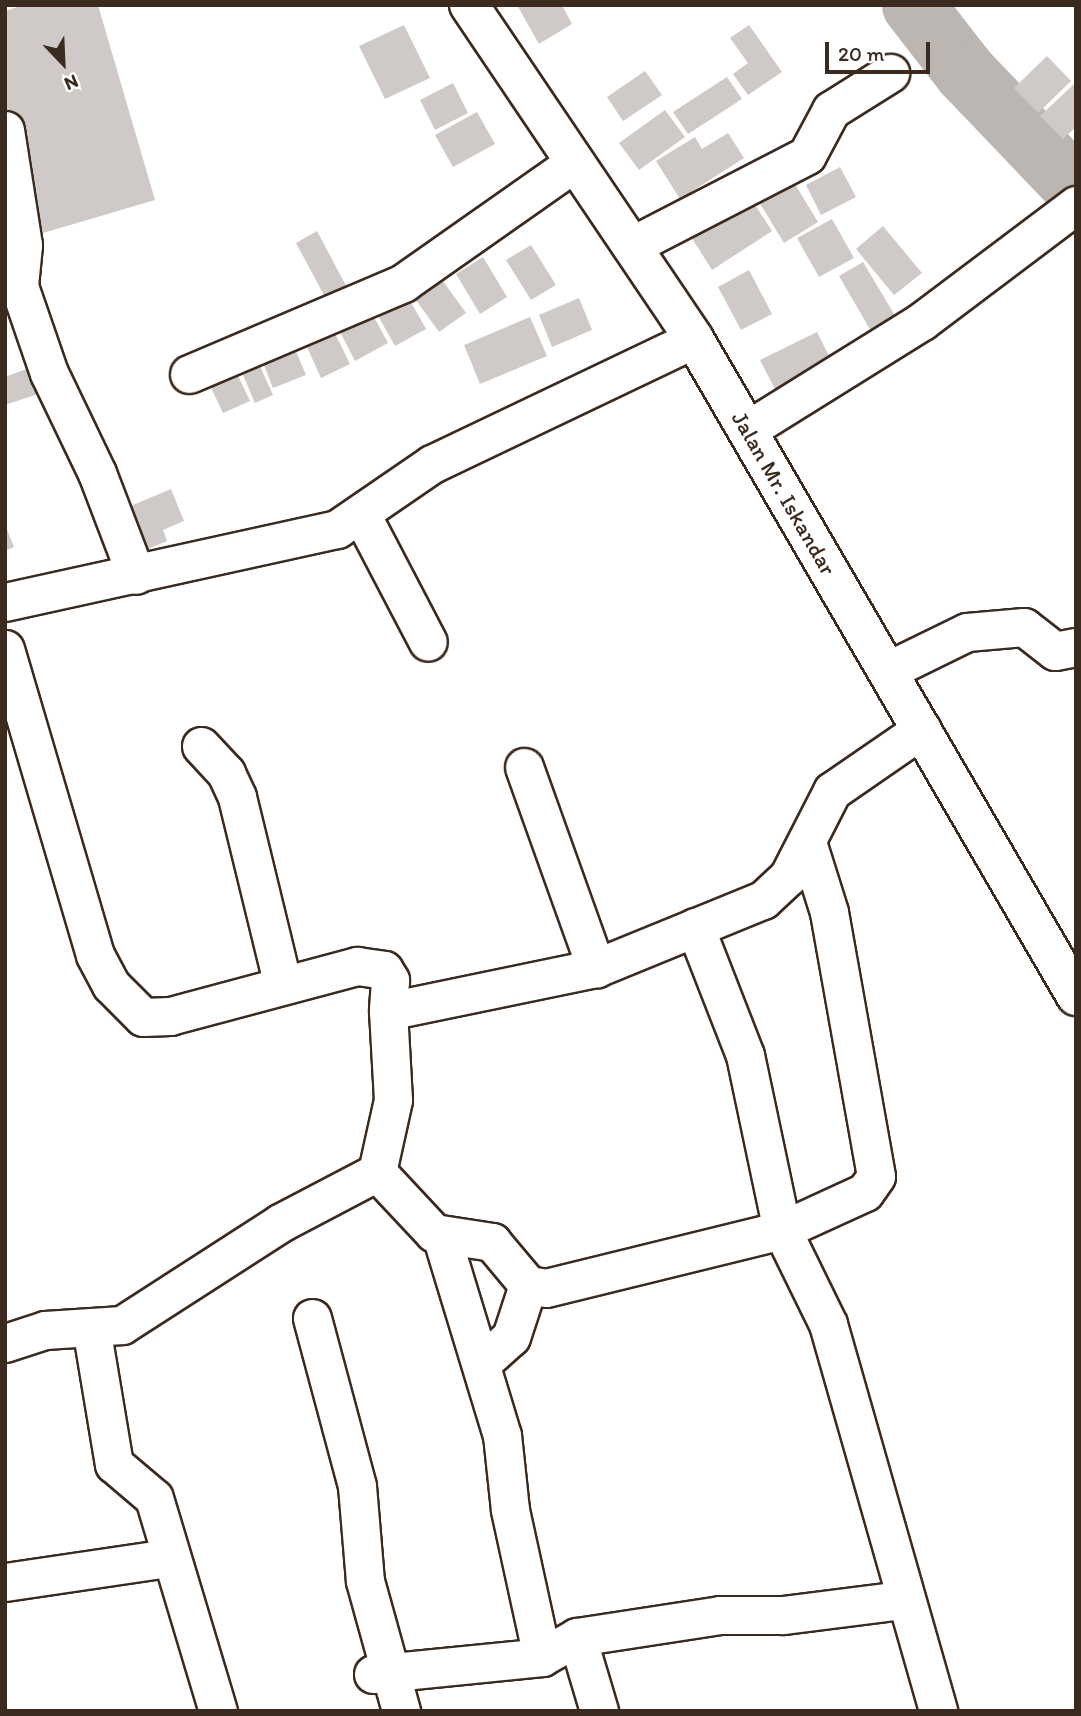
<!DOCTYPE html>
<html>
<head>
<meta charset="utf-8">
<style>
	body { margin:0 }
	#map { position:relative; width:1081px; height:1716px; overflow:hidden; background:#fff; font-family:Itim,sans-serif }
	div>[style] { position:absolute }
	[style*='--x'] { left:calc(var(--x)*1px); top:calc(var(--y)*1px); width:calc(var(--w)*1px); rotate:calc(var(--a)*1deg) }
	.river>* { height:63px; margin:-31.5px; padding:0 31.5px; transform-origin:31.5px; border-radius:31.5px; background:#bcb6b3 }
	.building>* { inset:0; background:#cfcac7 }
	.roads { filter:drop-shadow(2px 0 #3b2a1e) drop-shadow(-2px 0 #3b2a1e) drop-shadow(0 2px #3b2a1e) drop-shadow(0 -2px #3b2a1e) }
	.minor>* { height:37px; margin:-18.5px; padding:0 18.5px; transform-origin:18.5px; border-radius:18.5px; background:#fff }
	.major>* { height:38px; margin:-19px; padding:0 19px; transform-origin:19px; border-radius:19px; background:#fff }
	span { translate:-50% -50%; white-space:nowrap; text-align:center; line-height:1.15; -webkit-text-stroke:7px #fff; paint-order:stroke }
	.street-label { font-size:23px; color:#3b2a1e }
	.frame { position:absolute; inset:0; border:7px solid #3b2a1e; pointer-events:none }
	.north { position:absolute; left:28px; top:28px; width:70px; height:70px; -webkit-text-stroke:5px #fff; paint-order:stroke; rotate:157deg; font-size:19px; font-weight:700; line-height:28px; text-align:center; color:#3b2a1e }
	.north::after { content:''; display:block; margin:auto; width:24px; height:32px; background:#3b2a1e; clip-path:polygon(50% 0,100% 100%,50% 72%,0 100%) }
	.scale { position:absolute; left:825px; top:42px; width:105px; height:32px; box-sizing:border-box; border:4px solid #3b2a1e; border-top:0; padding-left:9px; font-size:21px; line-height:24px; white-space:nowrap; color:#3b2a1e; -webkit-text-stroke:5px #fff; paint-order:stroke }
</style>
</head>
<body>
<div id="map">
	<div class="river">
		<i style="--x:913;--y:5;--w:85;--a:52.2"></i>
		<i style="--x:965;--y:72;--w:161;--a:46.3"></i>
	</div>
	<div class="building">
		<i style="clip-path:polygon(24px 5px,98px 5px,155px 200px,43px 233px,5px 105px,5px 11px)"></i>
		<i style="clip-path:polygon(517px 5px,562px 5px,572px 24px,539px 44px)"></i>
		<i style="clip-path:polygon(404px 25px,430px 78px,385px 99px,359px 46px)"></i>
		<i style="clip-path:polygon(749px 25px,782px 72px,748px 95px,733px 74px,748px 63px,730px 38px)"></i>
		<i style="clip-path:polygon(1047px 56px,1071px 81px,1038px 113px,1014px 88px)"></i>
		<i style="clip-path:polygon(645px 71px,662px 95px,623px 121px,607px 97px)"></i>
		<i style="clip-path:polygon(727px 77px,742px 99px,688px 134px,673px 112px)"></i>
		<i style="clip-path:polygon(453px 83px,468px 113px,435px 130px,420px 100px)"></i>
		<i style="clip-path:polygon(1074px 84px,1076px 127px,1063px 139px,1040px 116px)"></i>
		<i style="clip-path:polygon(665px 110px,685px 137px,639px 170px,619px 143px)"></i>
		<i style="clip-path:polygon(477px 112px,495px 144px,453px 167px,435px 135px)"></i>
		<i style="clip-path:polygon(728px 133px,744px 158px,680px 199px,656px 161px,695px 137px,702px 149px)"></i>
		<i style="clip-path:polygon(840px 167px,856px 197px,821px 215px,806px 185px)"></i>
		<i style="clip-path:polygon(790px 176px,818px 222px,784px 243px,756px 197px)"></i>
		<i style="clip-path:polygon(748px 194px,772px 231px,712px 270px,688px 232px)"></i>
		<i style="clip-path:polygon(832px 219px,854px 258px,819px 277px,797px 238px)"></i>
		<i style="clip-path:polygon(883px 226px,922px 273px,894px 295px,856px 249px)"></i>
		<i style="clip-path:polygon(317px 231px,352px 297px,331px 308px,296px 243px)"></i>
		<i style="clip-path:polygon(531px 245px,556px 285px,531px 300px,506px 260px)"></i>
		<i style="clip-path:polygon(483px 257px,507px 297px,480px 314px,456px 274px)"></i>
		<i style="clip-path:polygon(863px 262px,900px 324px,875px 338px,839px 276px)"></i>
		<i style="clip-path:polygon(435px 270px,466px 313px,439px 332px,408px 289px)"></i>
		<i style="clip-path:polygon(749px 270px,772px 314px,741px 330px,718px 287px)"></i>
		<i style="clip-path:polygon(403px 288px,426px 329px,395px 346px,372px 305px)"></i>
		<i style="clip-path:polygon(579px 298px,592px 330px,552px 347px,539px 315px)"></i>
		<i style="clip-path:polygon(367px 304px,388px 343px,355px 361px,335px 322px)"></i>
		<i style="clip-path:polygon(530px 317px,547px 356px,480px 384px,464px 345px)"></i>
		<i style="clip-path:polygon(331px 325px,350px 364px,321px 378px,303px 338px)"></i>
		<i style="clip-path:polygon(817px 332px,834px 366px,778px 395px,760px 360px)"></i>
		<i style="clip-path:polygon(292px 342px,306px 375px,273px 388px,260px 355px)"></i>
		<i style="clip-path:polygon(254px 353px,273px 395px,255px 403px,237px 361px)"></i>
		<i style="clip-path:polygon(232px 363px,250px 401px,223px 413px,205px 375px)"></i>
		<i style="clip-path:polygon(29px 368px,38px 394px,5px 405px,5px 377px)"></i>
		<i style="clip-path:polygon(171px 489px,184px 521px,163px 530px,167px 541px,148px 549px,143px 538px,127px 545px,114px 513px)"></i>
		<i style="clip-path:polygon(5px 524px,14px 547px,5px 551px)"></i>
	</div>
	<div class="roads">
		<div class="minor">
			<i style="--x:5;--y:130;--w:116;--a:81.1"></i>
			<i style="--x:23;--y:245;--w:41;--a:95.6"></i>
			<i style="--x:19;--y:286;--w:92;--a:71"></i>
			<i style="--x:49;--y:373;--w:111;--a:64.4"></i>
			<i style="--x:97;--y:473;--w:109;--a:69.1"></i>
			<i style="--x:631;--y:246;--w:198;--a:-27.3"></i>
			<i style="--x:807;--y:155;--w:51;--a:-61.9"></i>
			<i style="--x:831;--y:110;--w:70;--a:-32.1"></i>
			<i style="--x:189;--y:374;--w:233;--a:-23"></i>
			<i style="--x:403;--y:283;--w:210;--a:-35.1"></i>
			<i style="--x:747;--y:430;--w:206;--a:-31.9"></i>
			<i style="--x:922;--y:321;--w:193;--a:-37"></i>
			<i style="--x:361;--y:514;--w:144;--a:62.4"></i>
			<i style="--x:5;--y:602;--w:340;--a:-12.4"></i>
			<i style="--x:337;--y:529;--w:115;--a:-34.4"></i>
			<i style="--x:432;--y:464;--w:290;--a:-25.5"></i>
			<i style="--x:5;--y:649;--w:319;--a:73.6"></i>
			<i style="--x:95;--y:955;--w:34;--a:62"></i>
			<i style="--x:111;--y:985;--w:45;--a:45"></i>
			<i style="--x:143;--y:1017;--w:27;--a:-2"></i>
			<i style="--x:170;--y:1016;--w:194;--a:-15"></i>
			<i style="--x:357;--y:966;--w:27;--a:8"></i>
			<i style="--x:384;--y:970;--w:12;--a:59"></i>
			<i style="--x:390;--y:980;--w:31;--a:94"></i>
			<i style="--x:388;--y:1011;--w:212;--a:-11.7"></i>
			<i style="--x:596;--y:968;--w:180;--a:-22.2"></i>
			<i style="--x:763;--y:900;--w:34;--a:-43"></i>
			<i style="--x:788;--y:877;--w:97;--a:-62.9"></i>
			<i style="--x:832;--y:791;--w:109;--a:-34.6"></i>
			<i style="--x:887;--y:671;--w:89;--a:-26"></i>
			<i style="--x:967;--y:632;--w:57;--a:-5"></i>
			<i style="--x:1024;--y:627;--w:39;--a:38"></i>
			<i style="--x:1055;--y:651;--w:21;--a:-11"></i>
			<i style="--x:201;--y:746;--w:37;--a:47"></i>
			<i style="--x:226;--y:773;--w:26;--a:65"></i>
			<i style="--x:237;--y:797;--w:190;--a:76.3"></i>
			<i style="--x:524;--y:767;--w:214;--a:70.3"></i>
			<i style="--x:695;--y:927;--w:137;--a:68.7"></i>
			<i style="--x:745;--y:1055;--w:179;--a:78.1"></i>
			<i style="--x:782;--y:1230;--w:91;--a:-24.6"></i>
			<i style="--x:865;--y:1192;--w:19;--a:-55"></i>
			<i style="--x:876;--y:1176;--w:268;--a:-100.1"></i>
			<i style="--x:829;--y:912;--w:70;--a:-107.4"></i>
			<i style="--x:377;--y:1172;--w:83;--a:46.9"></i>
			<i style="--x:434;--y:1233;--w:59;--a:8.8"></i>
			<i style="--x:492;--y:1242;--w:56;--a:50.1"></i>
			<i style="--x:528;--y:1285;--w:18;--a:9"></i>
			<i style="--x:546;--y:1288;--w:243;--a:-13.8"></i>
			<i style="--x:782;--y:1230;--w:105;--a:63.9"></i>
			<i style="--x:828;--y:1324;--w:402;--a:74.1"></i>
			<i style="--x:442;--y:1238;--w:206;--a:73.1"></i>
			<i style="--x:502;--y:1435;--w:75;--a:83.9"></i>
			<i style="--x:510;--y:1510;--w:150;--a:77.7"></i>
			<i style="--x:312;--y:1318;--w:174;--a:75"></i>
			<i style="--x:357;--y:1486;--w:95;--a:85.2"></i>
			<i style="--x:365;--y:1581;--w:135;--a:74.5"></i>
			<i style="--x:91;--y:1327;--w:139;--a:80.5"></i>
			<i style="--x:114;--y:1464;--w:52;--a:40.4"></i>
			<i style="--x:154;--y:1498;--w:222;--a:73.3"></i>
			<i style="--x:5;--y:1343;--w:42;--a:-18"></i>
			<i style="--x:45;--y:1330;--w:77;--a:-3.7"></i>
			<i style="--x:122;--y:1325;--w:188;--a:-32.8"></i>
			<i style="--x:280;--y:1223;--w:110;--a:-27.7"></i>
			<i style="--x:377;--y:1172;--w:74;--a:-77.5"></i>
			<i style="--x:393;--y:1100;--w:89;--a:-93.2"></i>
			<i style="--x:484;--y:1361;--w:36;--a:-42"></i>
			<i style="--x:511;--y:1337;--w:55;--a:-71.9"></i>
			<i style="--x:5;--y:1582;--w:165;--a:-8.4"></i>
			<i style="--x:577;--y:1637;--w:77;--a:73.4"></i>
			<i style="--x:373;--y:1674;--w:170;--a:-5.7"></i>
			<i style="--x:542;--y:1657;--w:40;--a:-29.7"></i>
			<i style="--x:577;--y:1637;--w:145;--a:-8.7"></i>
			<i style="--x:720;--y:1615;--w:63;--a:0"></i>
			<i style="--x:783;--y:1615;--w:120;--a:-7.2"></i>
		</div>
		<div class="major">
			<i style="--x:469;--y:5;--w:403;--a:56"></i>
			<i style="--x:694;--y:339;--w:760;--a:59.82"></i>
		</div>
	</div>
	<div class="street-label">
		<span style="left:784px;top:493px;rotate:60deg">Jalan Mr. Iskandar</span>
	</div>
	<div class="frame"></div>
	<div class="north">N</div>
	<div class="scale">20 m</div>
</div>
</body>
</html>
